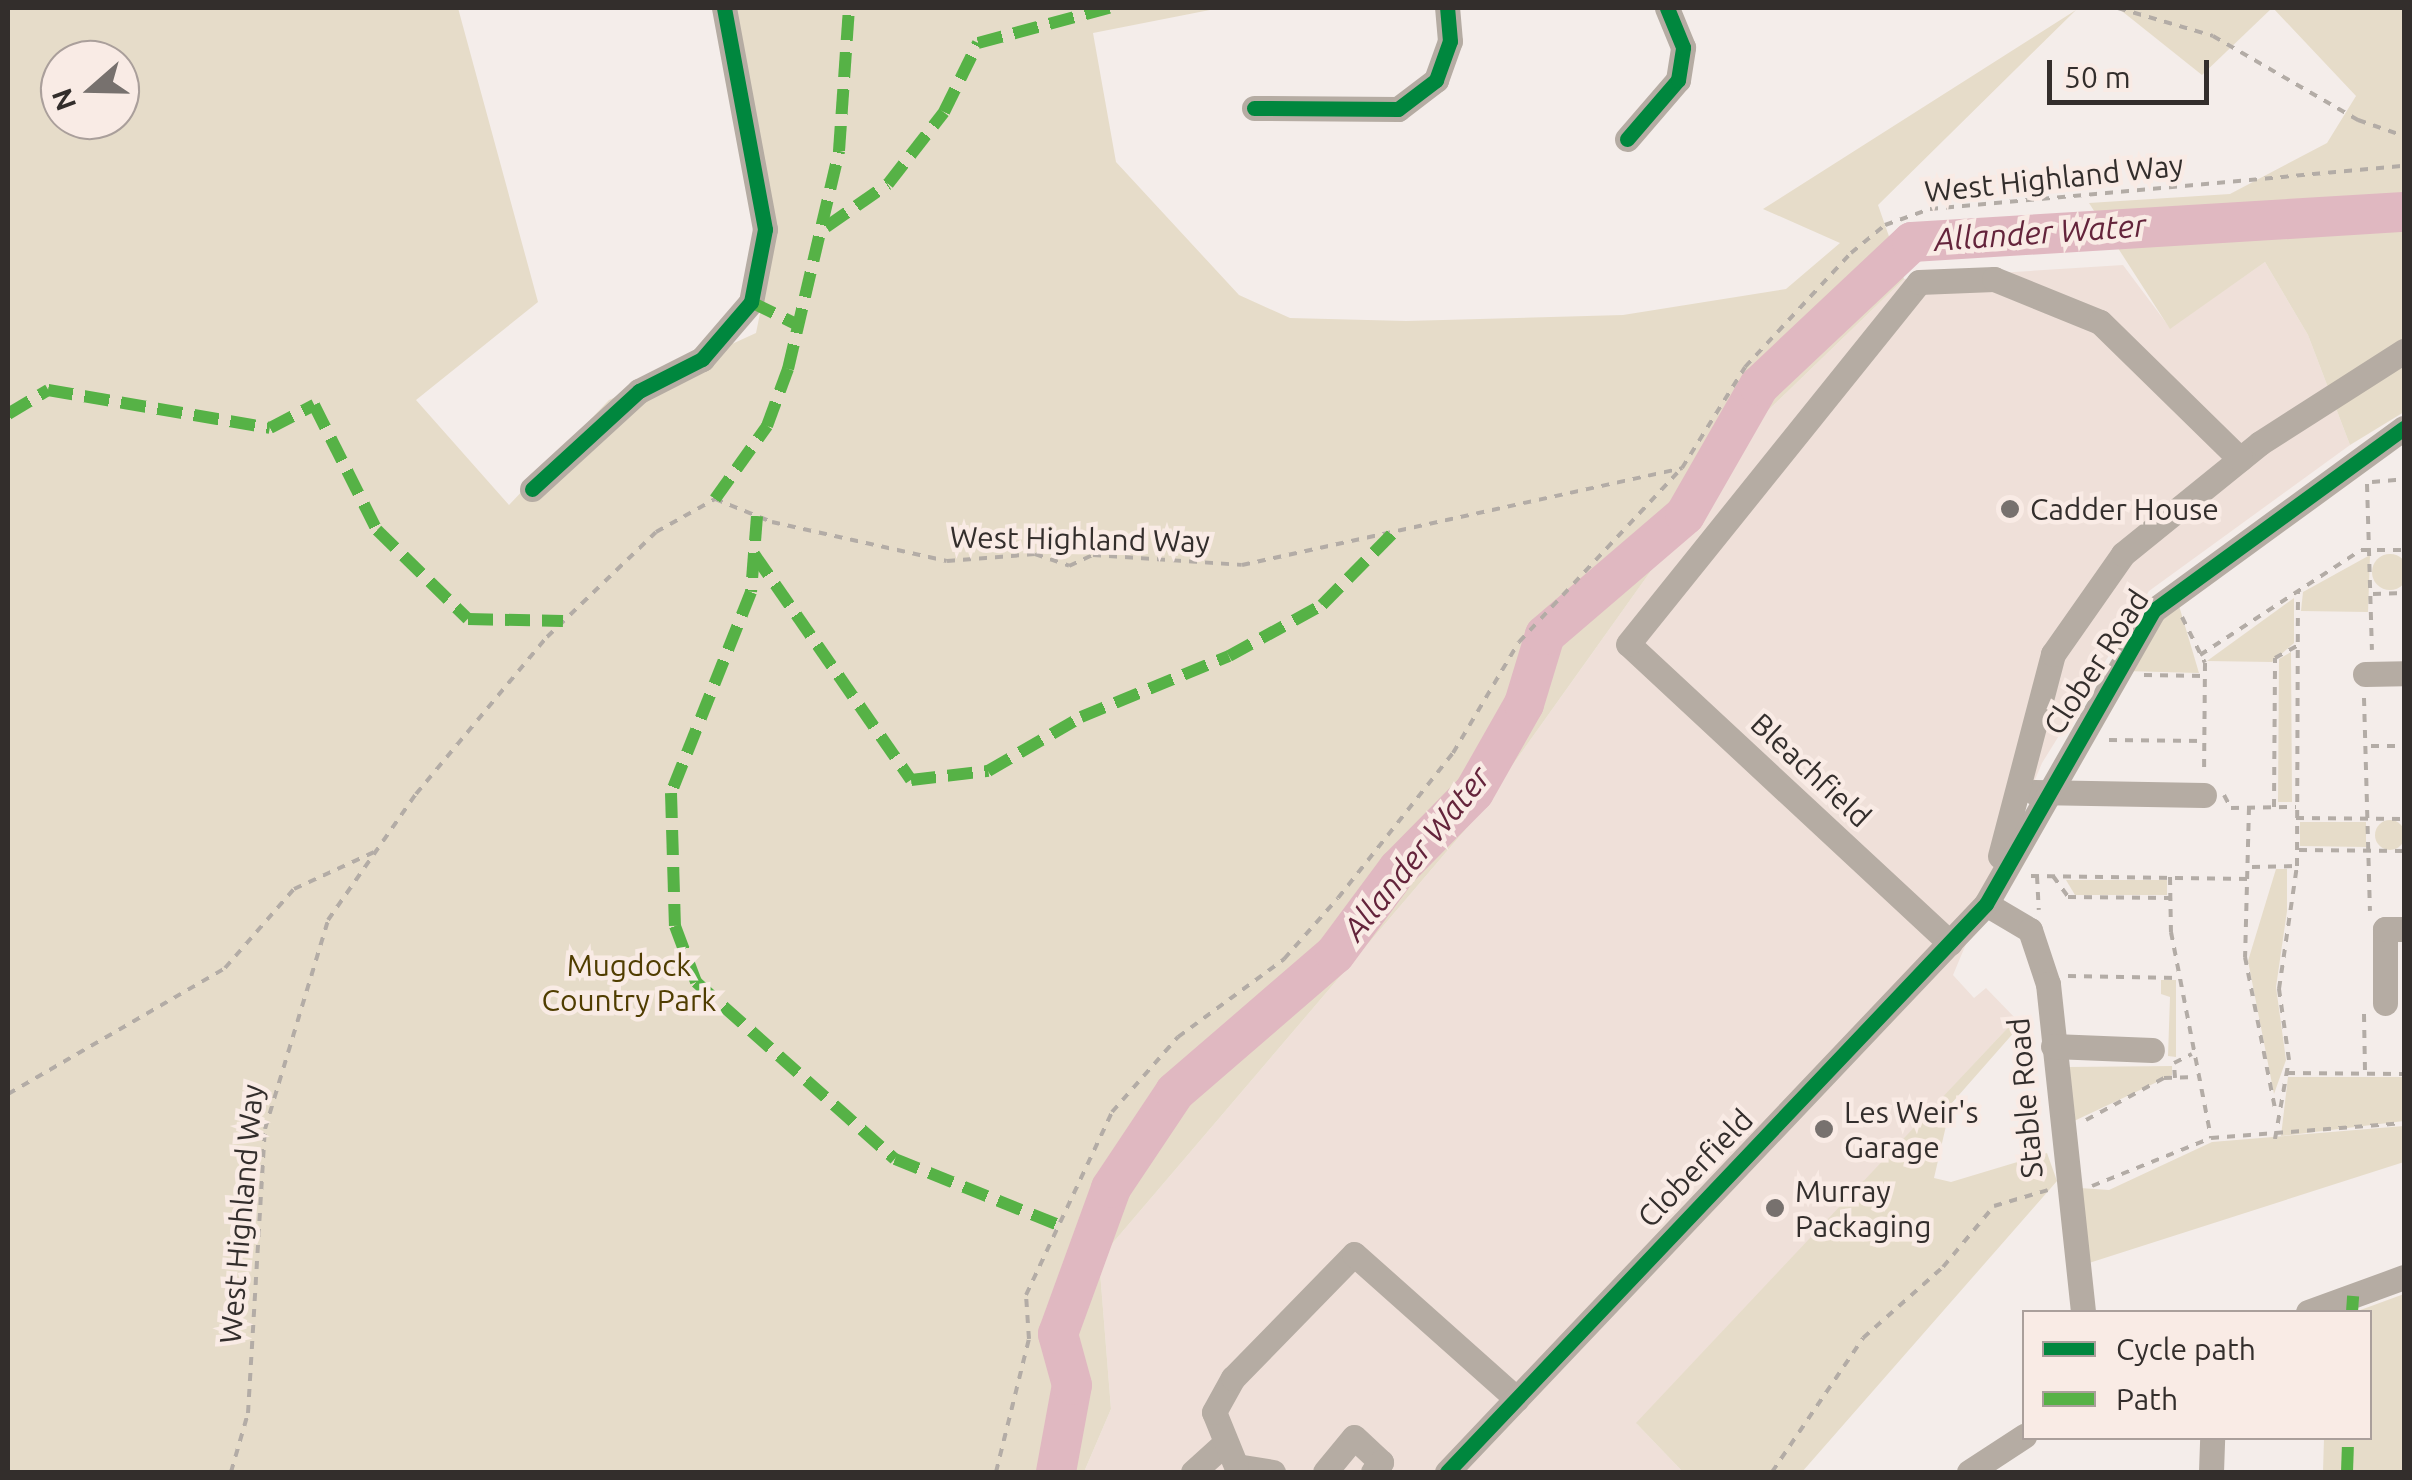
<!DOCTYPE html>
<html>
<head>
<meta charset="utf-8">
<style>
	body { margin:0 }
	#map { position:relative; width:2412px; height:1480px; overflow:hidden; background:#f4edea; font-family:Ubuntu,sans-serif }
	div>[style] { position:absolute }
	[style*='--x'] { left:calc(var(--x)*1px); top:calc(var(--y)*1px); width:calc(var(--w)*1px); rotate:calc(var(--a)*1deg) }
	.built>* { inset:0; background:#efe0d9 }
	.green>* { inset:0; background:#e6dcc9 }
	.round { border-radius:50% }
	.river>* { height:40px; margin:-20px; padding:0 20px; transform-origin:20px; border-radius:20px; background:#e0b8c1 }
	.path>* { height:4px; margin-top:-2px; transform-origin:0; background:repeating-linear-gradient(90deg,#b3aca6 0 8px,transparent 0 16px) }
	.minor>* { height:25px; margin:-12.5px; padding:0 12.5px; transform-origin:12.5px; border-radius:12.5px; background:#b5aca3 }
	.quiet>* { height:12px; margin-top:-6px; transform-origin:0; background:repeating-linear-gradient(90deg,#56b246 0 25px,transparent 0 37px) }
	.cycleway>* { height:15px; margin:-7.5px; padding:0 7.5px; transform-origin:7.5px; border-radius:7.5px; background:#00873e }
	.dots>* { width:28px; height:28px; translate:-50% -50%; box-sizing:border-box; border:5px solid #f9ebe5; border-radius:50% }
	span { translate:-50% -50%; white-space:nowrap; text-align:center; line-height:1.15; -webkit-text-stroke:9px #f9ebe5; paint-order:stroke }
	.street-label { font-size:30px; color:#332e2c }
	.poi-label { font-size:30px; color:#332e2c }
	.left { translate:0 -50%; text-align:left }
	.park-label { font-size:30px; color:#503d00 }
	.water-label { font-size:32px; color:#64243b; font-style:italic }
	.frame { position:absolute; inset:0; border:10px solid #332e2c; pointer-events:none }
	.legend { position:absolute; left:2022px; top:1310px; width:350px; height:130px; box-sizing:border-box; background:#f9ebe5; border:2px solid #aa9f9b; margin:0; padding:12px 18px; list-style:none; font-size:30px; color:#332e2c }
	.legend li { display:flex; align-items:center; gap:20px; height:50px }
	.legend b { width:50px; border:2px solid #aa9f9b }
	.north { position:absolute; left:40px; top:40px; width:100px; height:100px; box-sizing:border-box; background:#f9ebe5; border:2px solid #aa9f9b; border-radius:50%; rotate:250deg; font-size:28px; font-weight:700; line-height:40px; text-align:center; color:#332e2c }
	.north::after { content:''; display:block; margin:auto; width:35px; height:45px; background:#77716e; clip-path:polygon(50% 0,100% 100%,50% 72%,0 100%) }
	.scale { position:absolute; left:2047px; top:60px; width:162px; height:45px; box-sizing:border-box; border:5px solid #332e2c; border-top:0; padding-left:12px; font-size:30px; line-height:35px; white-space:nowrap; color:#332e2c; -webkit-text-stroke:8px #f9ebe5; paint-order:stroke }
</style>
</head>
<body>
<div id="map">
	<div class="built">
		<i style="clip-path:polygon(2265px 262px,2308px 335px,2350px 445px,2149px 591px,2042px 763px,1953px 975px,1974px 998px,1986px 988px,2016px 1019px,1637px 1424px,1683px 1472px,1084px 1472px,1111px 1409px,1099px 1259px,1471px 823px,1760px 418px,1904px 279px,2123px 265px,2170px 328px)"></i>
	</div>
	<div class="green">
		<i style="clip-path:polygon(evenodd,8px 8px,458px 8px,538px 302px,416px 400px,509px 505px,609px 400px,756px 333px,777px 229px,731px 8px,1220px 8px,1093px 33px,1116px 162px,1239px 295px,1290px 318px,1406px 321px,1623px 315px,1786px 289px,1840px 243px,1763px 209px,2076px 10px,1878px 205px,1904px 279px,1760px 418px,1471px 823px,1099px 1259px,1111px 1409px,1084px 1472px,8px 1472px,8px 8px,60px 60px,120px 60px,120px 120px,60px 120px,60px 60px)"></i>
		<i style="clip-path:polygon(2118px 8px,2272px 8px,2202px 75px)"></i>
		<i style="clip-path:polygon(2273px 8px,2404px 8px,2404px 412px,2350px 445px,2308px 335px,2265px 262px,2170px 329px,2089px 203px,2230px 194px,2327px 143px,2356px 96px)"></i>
		<i class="round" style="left:2372px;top:554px;width:36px;height:36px"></i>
		<i style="clip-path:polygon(2370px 555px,2368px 612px,2301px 611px,2303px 592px)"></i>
		<i style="clip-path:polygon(2294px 598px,2294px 643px,2272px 662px,2207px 661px)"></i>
		<i style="clip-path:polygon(2177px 599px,2199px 673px,2125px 671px,2142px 643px)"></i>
		<i style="clip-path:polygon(2291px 652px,2292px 802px,2278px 802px,2279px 659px)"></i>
		<i class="round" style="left:2375px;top:820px;width:30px;height:30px"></i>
		<i style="clip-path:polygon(2300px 822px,2366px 822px,2366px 847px,2300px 846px)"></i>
		<i style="clip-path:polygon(2276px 869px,2287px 869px,2287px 911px,2276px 987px,2286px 1060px,2274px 1094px,2248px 961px)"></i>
		<i style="clip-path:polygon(2066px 880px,2167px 880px,2167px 895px,2075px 895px)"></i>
		<i style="clip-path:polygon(2161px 980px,2176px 980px,2176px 1057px,2168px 1056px,2170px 997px,2161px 994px)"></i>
		<i style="clip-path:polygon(2016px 1019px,2024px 1021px,1951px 1104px,1934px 1178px,1951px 1182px,2047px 1153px,2057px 1181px,1802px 1472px,1683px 1472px,1636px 1423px)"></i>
		<i style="clip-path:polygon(2172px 1066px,2172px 1075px,2074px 1121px,2068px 1067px)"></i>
		<i style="clip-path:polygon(2288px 1077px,2404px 1077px,2404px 1121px,2281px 1136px)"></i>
		<i style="clip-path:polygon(2404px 1126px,2404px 1162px,2089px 1263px,2080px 1188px,2109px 1190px,2212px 1142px)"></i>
		<i style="clip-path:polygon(2404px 1294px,2404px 1472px,2323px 1472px,2324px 1438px,2370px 1438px,2370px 1312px,2355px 1312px)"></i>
	</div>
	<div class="river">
		<i style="--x:1056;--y:1472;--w:88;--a:-79.6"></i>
		<i style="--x:1072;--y:1385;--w:53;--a:-105.4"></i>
		<i style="--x:1058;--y:1334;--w:155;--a:-70"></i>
		<i style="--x:1111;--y:1188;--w:115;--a:-56.3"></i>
		<i style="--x:1175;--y:1092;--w:211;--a:-40.8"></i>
		<i style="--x:1335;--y:954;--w:106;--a:-53.5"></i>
		<i style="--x:1398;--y:869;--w:108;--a:-45.4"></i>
		<i style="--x:1474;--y:792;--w:101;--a:-60.4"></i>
		<i style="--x:1524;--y:704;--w:72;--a:-73.1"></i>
		<i style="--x:1545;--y:635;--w:184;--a:-40.6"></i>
		<i style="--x:1685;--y:515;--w:149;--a:-60.2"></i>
		<i style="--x:1759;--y:386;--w:210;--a:-43.3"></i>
		<i style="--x:1912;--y:242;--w:493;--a:-3.5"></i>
	</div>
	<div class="path">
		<i style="--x:2118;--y:8;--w:99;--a:16.4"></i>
		<i style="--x:2213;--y:36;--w:168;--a:30.1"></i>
		<i style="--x:2358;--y:120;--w:49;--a:19.2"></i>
		<i style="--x:2372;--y:482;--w:32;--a:-5"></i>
		<i style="--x:2367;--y:484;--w:166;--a:88.3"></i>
		<i style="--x:2373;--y:594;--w:31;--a:-2"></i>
		<i style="--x:2182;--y:617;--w:51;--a:63.4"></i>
		<i style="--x:2205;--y:663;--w:108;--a:90.5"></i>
		<i style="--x:2200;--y:655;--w:192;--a:-33.1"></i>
		<i style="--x:2361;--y:550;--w:43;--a:0"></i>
		<i style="--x:2144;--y:675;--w:60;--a:1"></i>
		<i style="--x:2364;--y:698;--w:213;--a:88.4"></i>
		<i style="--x:2109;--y:740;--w:95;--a:0.6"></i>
		<i style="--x:2371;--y:746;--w:33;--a:0"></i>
		<i style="--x:2224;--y:795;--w:15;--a:62"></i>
		<i style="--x:2231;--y:808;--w:65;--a:-0.9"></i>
		<i style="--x:2249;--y:807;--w:150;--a:91.5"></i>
		<i style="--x:2245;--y:957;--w:155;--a:78.8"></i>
		<i style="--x:2274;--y:807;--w:149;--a:-89.6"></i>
		<i style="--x:2275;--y:658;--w:26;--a:-29"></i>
		<i style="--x:2296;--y:818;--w:108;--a:0.5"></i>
		<i style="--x:2299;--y:850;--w:105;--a:0.5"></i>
		<i style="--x:2252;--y:867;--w:45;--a:-1.3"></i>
		<i style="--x:2031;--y:876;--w:218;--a:0.8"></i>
		<i style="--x:2037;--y:876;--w:34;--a:87"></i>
		<i style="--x:2053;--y:876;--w:26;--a:54"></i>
		<i style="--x:2068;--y:897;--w:103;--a:0.6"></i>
		<i style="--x:2170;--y:877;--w:55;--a:89"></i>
		<i style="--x:2171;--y:932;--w:210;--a:79"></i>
		<i style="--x:2068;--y:976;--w:111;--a:1"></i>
		<i style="--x:2364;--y:1014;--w:60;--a:89"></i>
		<i style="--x:2287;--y:1073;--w:117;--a:0.5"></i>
		<i style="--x:2175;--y:1078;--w:15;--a:-94"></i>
		<i style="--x:2174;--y:1063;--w:20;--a:-27"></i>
		<i style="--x:8;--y:1094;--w:251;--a:-30.1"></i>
		<i style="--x:225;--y:968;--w:105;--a:-48.9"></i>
		<i style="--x:294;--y:889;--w:88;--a:-24.8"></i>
		<i style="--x:2086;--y:1120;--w:89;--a:-28.3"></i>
		<i style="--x:2164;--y:1078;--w:32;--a:-2"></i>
		<i style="--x:2275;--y:1139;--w:80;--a:-80"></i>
		<i style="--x:2289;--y:1060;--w:72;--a:-98"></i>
		<i style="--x:2279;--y:989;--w:124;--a:-81.7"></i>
		<i style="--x:2297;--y:866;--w:274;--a:-89.8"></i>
		<i style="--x:2092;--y:1186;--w:128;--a:-22"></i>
		<i style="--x:2211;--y:1138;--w:194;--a:-4.4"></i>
		<i style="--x:231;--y:1472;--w:61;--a:-73.9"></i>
		<i style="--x:248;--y:1413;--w:285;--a:-86.6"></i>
		<i style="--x:265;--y:1129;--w:218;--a:-73.2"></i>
		<i style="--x:328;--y:920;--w:154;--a:-55.1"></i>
		<i style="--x:416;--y:794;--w:204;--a:-50.2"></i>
		<i style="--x:547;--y:637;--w:151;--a:-43.9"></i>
		<i style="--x:656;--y:532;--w:68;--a:-29.2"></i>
		<i style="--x:715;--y:499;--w:61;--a:22"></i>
		<i style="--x:772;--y:522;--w:179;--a:12.6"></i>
		<i style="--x:947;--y:561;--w:88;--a:-4.5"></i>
		<i style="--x:1035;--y:554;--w:36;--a:19"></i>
		<i style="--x:1069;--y:566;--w:26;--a:-25"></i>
		<i style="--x:1093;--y:555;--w:149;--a:3.8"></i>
		<i style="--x:1242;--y:565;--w:451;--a:-12.4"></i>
		<i style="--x:996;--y:1472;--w:137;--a:-76.1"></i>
		<i style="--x:1029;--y:1339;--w:44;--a:-93.9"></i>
		<i style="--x:1026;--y:1295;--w:202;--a:-64.8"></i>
		<i style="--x:1112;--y:1112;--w:100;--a:-48.7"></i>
		<i style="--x:1178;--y:1037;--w:132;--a:-36.3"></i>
		<i style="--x:1284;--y:959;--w:81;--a:-48.5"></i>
		<i style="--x:1338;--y:898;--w:185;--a:-51.6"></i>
		<i style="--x:1453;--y:753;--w:129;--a:-59.3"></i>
		<i style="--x:1519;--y:642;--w:238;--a:-46.9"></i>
		<i style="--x:1682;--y:468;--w:119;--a:-58"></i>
		<i style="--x:1745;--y:367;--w:156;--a:-47.1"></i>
		<i style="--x:1851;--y:253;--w:44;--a:-39.5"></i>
		<i style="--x:1885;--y:225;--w:48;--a:-19.6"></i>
		<i style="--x:1930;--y:209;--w:476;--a:-5.2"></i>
		<i style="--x:1772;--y:1472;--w:162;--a:-55.8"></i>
		<i style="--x:1863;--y:1338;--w:107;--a:-41.6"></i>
		<i style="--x:1943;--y:1267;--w:80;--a:-50.1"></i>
		<i style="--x:1994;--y:1206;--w:56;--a:-16.5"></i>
	</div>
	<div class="minor">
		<i style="--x:1254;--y:108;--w:144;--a:0.4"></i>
		<i style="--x:1398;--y:109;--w:48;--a:-37.3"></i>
		<i style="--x:1436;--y:80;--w:41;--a:-70.3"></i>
		<i style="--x:1450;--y:41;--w:33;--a:-95"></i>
		<i style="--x:1627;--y:139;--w:78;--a:-49.2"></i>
		<i style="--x:1678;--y:80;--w:33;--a:-81"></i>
		<i style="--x:1683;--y:47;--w:42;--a:-112.3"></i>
		<i style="--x:532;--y:489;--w:145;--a:-42.5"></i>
		<i style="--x:639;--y:391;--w:71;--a:-26.9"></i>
		<i style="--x:702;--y:359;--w:75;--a:-49.3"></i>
		<i style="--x:751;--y:302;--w:74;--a:-79.1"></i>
		<i style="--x:765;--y:229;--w:225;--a:-100.5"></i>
		<i style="--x:2365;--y:674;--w:39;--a:-1"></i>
		<i style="--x:2034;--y:792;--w:170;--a:1"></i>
		<i style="--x:2000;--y:856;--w:209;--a:-75.3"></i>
		<i style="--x:2053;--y:654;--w:122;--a:-55"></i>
		<i style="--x:2123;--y:554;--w:176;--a:-39"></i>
		<i style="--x:2260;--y:443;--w:171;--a:-32.6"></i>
		<i style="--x:1986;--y:904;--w:51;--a:30.6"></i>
		<i style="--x:2030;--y:930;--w:57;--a:71.6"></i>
		<i style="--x:2048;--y:984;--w:330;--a:83.9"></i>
		<i style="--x:1950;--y:943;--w:439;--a:-137.1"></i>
		<i style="--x:1628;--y:644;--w:464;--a:-51.2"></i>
		<i style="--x:1919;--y:282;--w:75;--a:-2.3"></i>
		<i style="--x:1994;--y:279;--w:114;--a:22.1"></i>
		<i style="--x:2100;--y:322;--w:196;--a:44.4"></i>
		<i style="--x:2385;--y:1003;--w:74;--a:-90"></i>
		<i style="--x:2385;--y:929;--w:19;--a:0"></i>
		<i style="--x:2053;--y:1046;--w:99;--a:2.3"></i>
		<i style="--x:2308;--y:1312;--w:102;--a:-20"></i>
		<i style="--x:1193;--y:1472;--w:39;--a:-42"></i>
		<i style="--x:1273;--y:1472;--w:37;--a:-171"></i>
		<i style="--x:1236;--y:1466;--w:58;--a:-112.2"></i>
		<i style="--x:1214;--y:1412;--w:39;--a:-61"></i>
		<i style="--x:1233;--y:1378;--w:173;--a:-45.7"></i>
		<i style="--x:1354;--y:1254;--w:218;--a:41.7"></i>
		<i style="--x:1325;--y:1472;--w:45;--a:-50.4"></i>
		<i style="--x:1354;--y:1437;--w:37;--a:43"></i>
		<i style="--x:1381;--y:1462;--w:13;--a:129"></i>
		<i style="--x:1447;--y:1472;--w:783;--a:-46.5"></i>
		<i style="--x:1986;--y:904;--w:339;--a:-60.3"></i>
		<i style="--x:2154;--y:610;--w:309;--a:-36.1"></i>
		<i style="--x:1969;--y:1472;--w:66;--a:-33.2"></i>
		<i style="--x:2211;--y:1472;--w:34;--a:-88"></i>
	</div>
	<div class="quiet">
		<i style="--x:826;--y:227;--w:75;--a:-34.7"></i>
		<i style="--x:888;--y:184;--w:91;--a:-52.1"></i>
		<i style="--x:944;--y:112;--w:77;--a:-63.8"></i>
		<i style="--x:978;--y:43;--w:136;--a:-15"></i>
		<i style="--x:751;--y:302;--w:50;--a:26.1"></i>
		<i style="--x:8;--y:414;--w:47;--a:-31"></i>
		<i style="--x:48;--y:390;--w:225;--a:9.7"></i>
		<i style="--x:270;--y:428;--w:50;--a:-27.6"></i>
		<i style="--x:314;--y:405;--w:140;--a:63.3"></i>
		<i style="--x:377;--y:530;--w:127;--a:44.4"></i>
		<i style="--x:468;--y:619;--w:95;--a:1.2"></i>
		<i style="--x:715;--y:499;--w:90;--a:-54.5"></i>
		<i style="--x:767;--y:426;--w:61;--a:-69.8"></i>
		<i style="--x:788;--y:369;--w:224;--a:-76.8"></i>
		<i style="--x:839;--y:151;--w:143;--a:-86"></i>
		<i style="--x:757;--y:516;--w:76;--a:94.5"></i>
		<i style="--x:751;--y:592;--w:216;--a:111.7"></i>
		<i style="--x:671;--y:793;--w:133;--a:88.3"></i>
		<i style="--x:675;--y:926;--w:60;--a:69.4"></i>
		<i style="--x:696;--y:982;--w:266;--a:41.7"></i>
		<i style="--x:895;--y:1159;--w:176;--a:22"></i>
		<i style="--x:754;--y:554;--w:275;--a:55.2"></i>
		<i style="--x:911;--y:780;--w:78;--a:-6.7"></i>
		<i style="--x:988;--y:771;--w:108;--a:-30.1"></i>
		<i style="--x:1081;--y:717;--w:160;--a:-22.4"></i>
		<i style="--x:1229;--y:656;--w:106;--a:-28.7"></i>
		<i style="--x:1322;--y:605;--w:105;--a:-45.4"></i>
		<i style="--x:2352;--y:1312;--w:16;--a:-86"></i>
		<i style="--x:2347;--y:1472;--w:34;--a:-88"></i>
	</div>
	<div class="cycleway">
		<i style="--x:1254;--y:108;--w:144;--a:0.4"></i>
		<i style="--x:1398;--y:109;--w:48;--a:-37.3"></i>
		<i style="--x:1436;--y:80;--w:41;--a:-70.3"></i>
		<i style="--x:1450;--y:41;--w:33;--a:-95"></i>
		<i style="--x:1627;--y:139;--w:78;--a:-49.2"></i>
		<i style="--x:1678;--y:80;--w:33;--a:-81"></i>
		<i style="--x:1683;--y:47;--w:42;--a:-112.3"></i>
		<i style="--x:532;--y:489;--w:145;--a:-42.5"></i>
		<i style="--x:639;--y:391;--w:71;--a:-26.9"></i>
		<i style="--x:702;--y:359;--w:75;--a:-49.3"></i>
		<i style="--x:751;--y:302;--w:74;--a:-79.1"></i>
		<i style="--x:765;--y:229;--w:225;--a:-100.5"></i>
		<i style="--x:1447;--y:1472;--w:783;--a:-46.5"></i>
		<i style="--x:1986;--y:904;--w:339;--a:-60.3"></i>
		<i style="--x:2154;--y:610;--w:309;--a:-36.1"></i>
	</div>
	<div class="dots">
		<i style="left:2010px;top:509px;background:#77716e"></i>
		<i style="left:1824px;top:1129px;background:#77716e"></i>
		<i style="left:1775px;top:1208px;background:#77716e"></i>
	</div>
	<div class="street-label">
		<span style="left:2054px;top:178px;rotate:-6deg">West Highland Way</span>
		<span style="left:1080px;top:539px;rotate:1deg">West Highland Way</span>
		<span style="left:2096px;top:662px;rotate:-57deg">Clober Road</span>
		<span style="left:1811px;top:770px;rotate:43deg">Bleachfield</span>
		<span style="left:2025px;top:1098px;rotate:-95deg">Stable Road</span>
		<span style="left:1695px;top:1168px;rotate:-46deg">Cloberfield</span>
		<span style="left:241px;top:1214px;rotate:-85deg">West Highland Way</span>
	</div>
	<div class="poi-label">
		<span class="left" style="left:2030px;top:509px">Cadder House</span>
		<span class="left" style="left:1844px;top:1129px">Les Weir's<br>Garage</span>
		<span class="left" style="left:1795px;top:1208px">Murray<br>Packaging</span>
	</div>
	<div class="park-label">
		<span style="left:629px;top:982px">Mugdock<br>Country Park</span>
	</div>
	<div class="water-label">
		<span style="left:2040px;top:232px;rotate:-4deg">Allander Water</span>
		<span style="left:1416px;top:853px;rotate:-51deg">Allander Water</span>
	</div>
	<div class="frame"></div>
	<ul class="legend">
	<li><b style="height:12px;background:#00873e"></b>Cycle path</li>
	<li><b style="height:12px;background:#56b246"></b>Path</li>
	</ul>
	<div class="north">N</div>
	<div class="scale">50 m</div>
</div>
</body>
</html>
